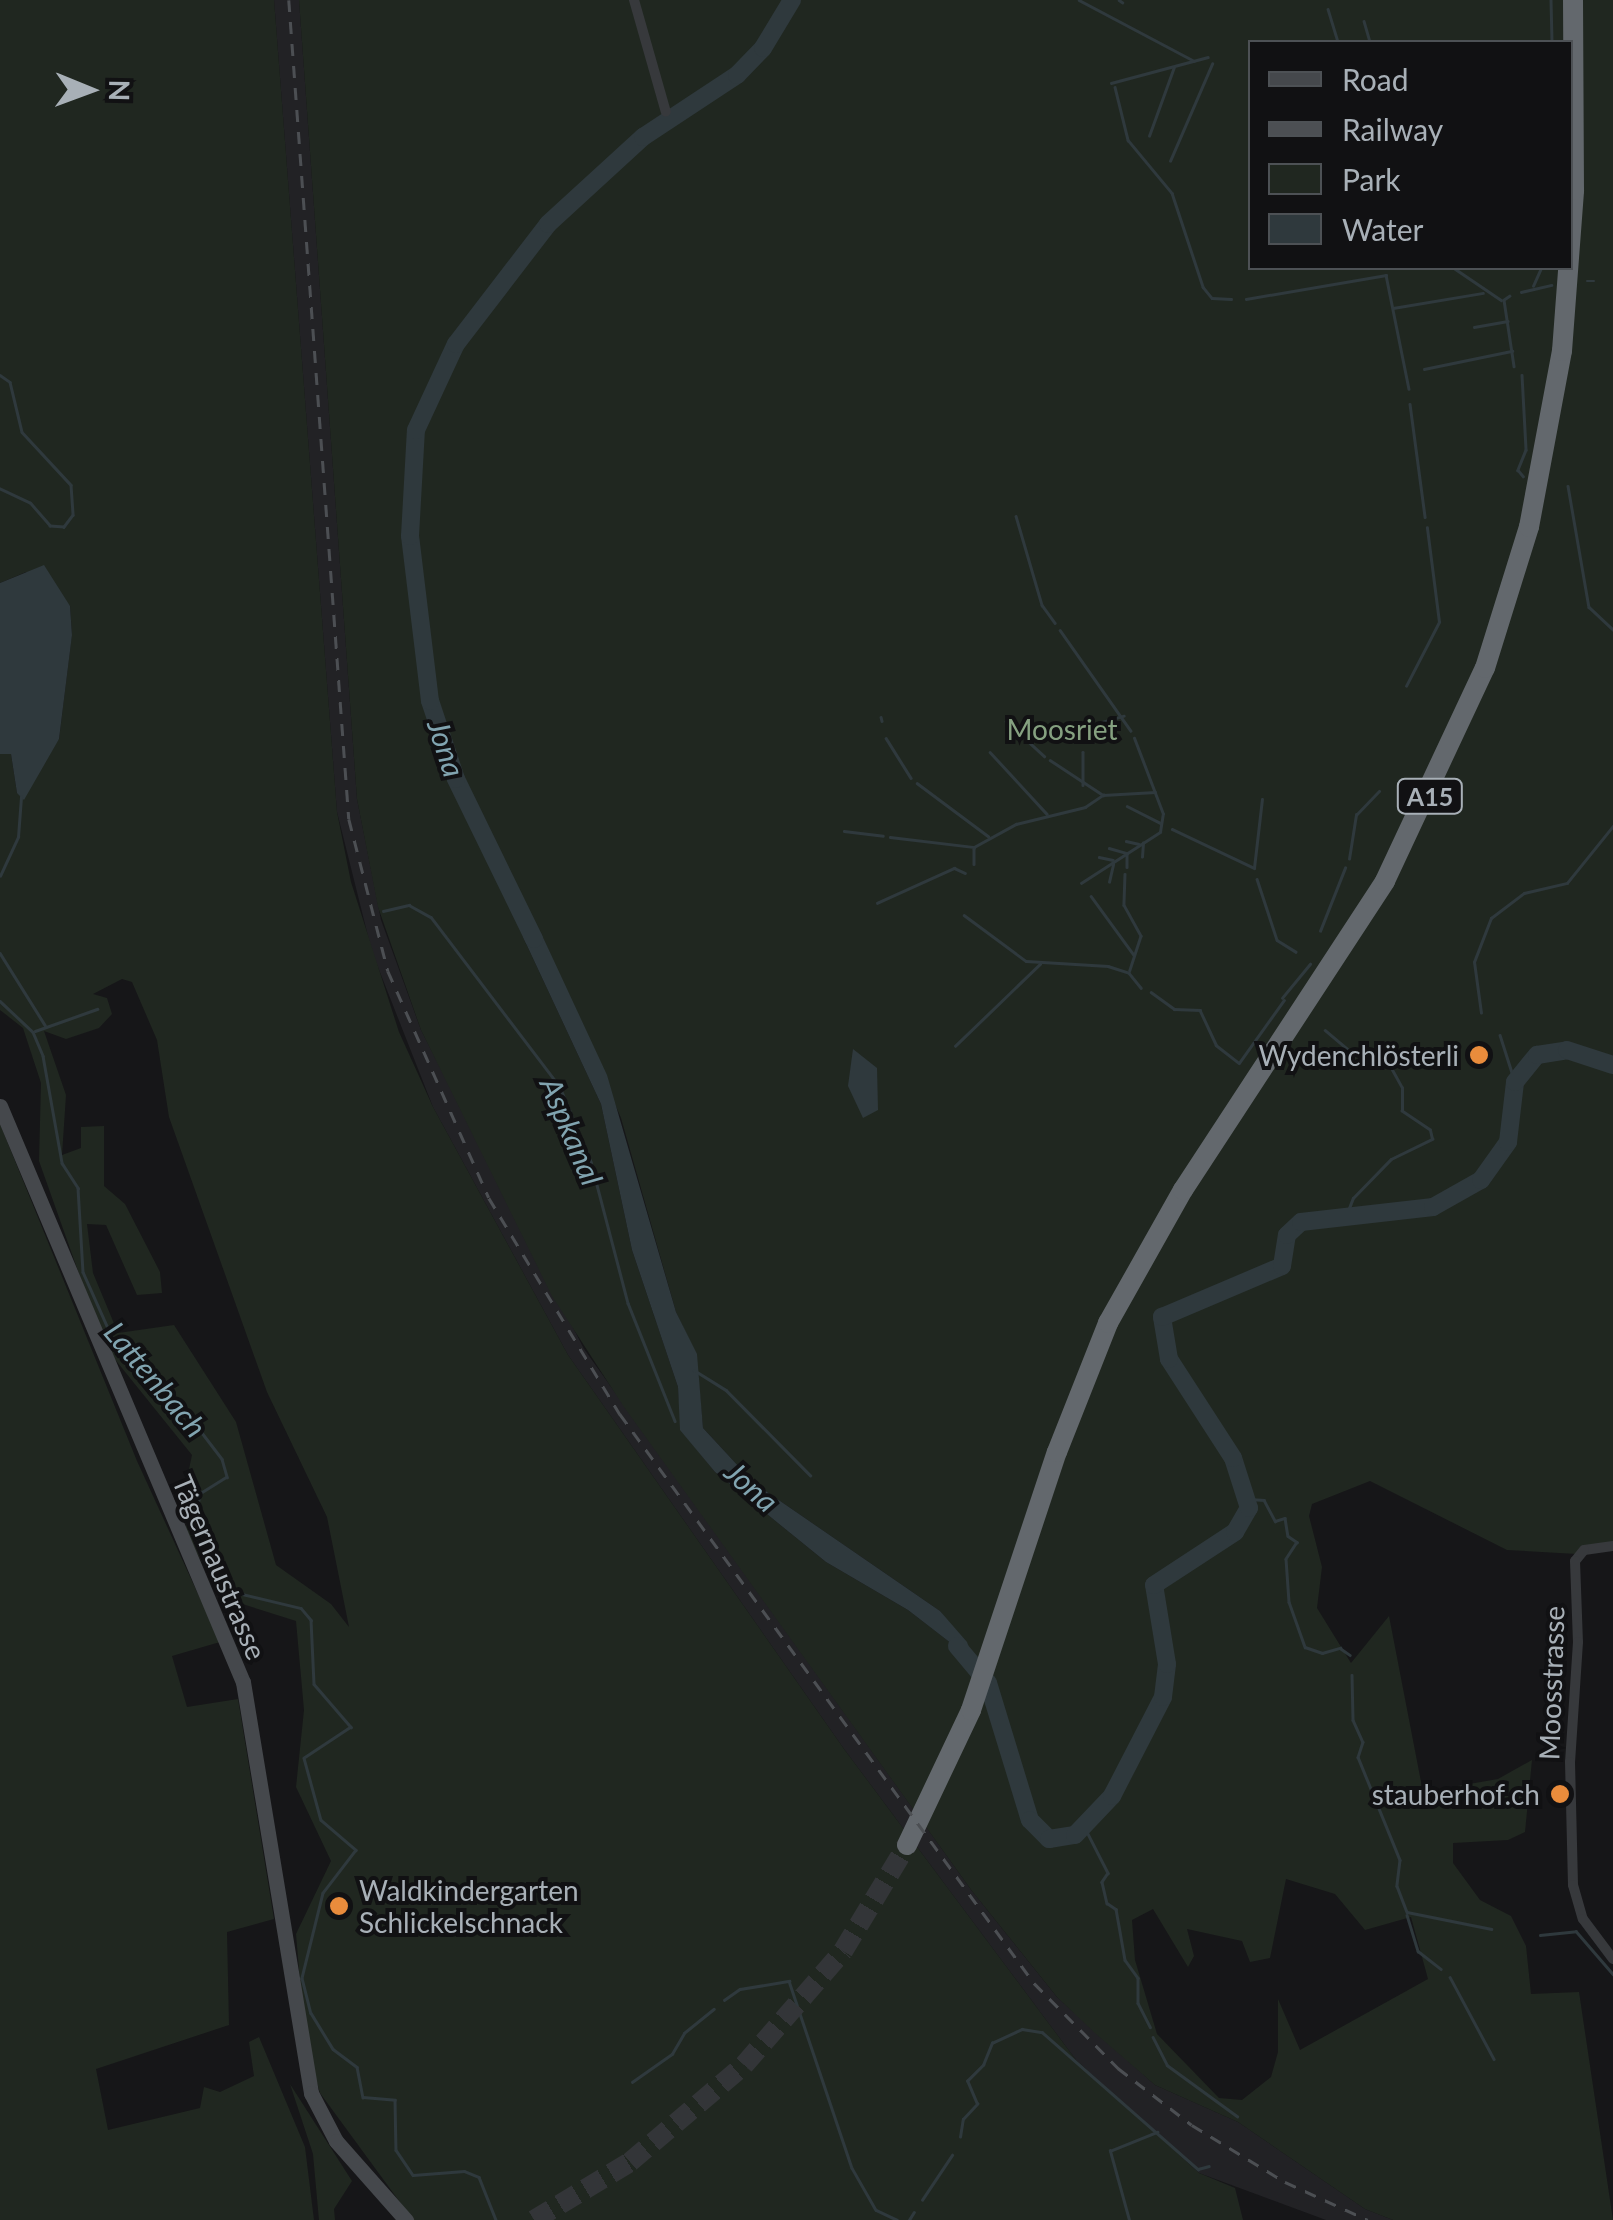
<!DOCTYPE html>
<html>
<head>
<meta charset="utf-8">
<style>
  body { margin:0 }
  #map { position:relative; width:1613px; height:2220px; overflow:hidden; background:#161618; font-family:Lato,sans-serif }
  div>[style] { position:absolute }
  [style*='--x'] { left:calc(var(--x)*1px); top:calc(var(--y)*1px); width:calc(var(--w)*1px); rotate:calc(var(--a)*1deg) }
  .built>* { inset:0; background:#222225 }
  .green>* { inset:0; background:#202720 }
  .water>* { inset:0; background:#2f393d }
  .stream>* { height:2.5px; margin:-1.25px; padding:0 1.25px; transform-origin:1.25px; border-radius:1.25px; background:#2f393d }
  .river>* { height:18px; margin:-9px; padding:0 9px; transform-origin:9px; border-radius:9px; background:#2f393d }
  .highway-tunnel>* { height:20px; margin-top:-10px; transform-origin:0; background:repeating-linear-gradient(90deg,#333538 0 20px,transparent 0 30px) }
  .street>* { height:10px; margin:-5px; padding:0 5px; transform-origin:5px; border-radius:5px; background:#37393c }
  .secondary>* { height:15px; margin:-7.5px; padding:0 7.5px; transform-origin:7.5px; border-radius:7.5px; background:#45484c }
  .highway>* { height:20px; margin:-10px; padding:0 10px; transform-origin:10px; border-radius:10px; background:#63686d }
  .rail>* { height:2.5px; margin-top:-1.25px; transform-origin:0; background:repeating-linear-gradient(90deg,#4c4f53 0 12px,transparent 0 22px) }
  .dots>* { width:28px; height:28px; translate:-50% -50%; box-sizing:border-box; border:5px solid #111113; border-radius:50% }
  span { translate:-50% -50%; white-space:nowrap; text-align:center; line-height:1.15; -webkit-text-stroke:8px #111113; paint-order:stroke }
  .shield-label span { padding:2px 8px; background:#111113; border:2px solid; border-radius:8px; -webkit-text-stroke-width:0 }
  .shield-label { font-size:25px; color:#a8b0b7; font-weight:700 }
  .park-label { font-size:28px; color:#85a180 }
  .poi-label { font-size:28px; color:#a8b0b7 }
  .right { translate:-100% -50%; text-align:right }
  .left { translate:0 -50%; text-align:left }
  .street-label { font-size:28px; color:#a8b0b7 }
  .water-label { font-size:30px; color:#81a4b0; font-style:italic }
  .legend { position:absolute; left:1248px; top:40px; width:325px; height:230px; box-sizing:border-box; background:#111113; border:2px solid #4d5155; margin:0; padding:12px 18px; list-style:none; font-size:30px; color:#a8b0b7 }
  .legend li { display:flex; align-items:center; gap:20px; height:50px }
  .legend b { width:50px; border:2px solid #4d5155 }
  .north { position:absolute; left:40px; top:40px; width:100px; height:100px; -webkit-text-stroke:8px #111113; paint-order:stroke; rotate:91deg; font-size:28px; font-weight:700; line-height:40px; text-align:center; color:#a8b0b7 }
  .north::after { content:''; display:block; margin:auto; width:35px; height:45px; background:#a8b0b7; clip-path:polygon(50% 0,100% 100%,50% 72%,0 100%) }
</style>
</head>
<body>
<div id="map">
  <div class="built">
    <div style="clip-path:polygon(274px 0,299px 0,357px 799px,381px 920px,421px 1030px,584px 1349px,972px 1891px,1057px 1997px,1155px 2085px,1238px 2122px,1365px 2209px,1393px 2220px,1326px 2220px,1199px 2173px,1076px 2060px,844px 1749px,568px 1355px,433px 1107px,372px 952px,337px 812px)"></div>
  </div>
  <div class="green">
    <div style="clip-path:polygon(evenodd,0 0,274px 0,337px 812px,351px 882px,399px 1032px,433px 1107px,568px 1355px,844px 1749px,1076px 2060px,1199px 2173px,1235px 2188px,1243px 2220px,413px 2220px,320px 2093px,305px 2041px,296px 1934px,331px 1861px,296px 1787px,304px 1710px,296px 1621px,220px 1597px,185px 1530px,193px 1504px,186px 1483px,192px 1455px,105px 1347px,39px 1161px,41px 1083px,23px 1028px,0 1010px,0 754px,11px 754px,17px 793px,59px 739px,72px 634px,70px 606px,26px 572px,0 583px,0 0,122px 979px,132px 982px,157px 1040px,169px 1117px,267px 1392px,327px 1517px,349px 1627px,331px 1604px,276px 1565px,236px 1422px,174px 1325px,118px 1333px,93px 1273px,87px 1224px,106px 1225px,137px 1295px,162px 1293px,160px 1272px,125px 1204px,104px 1186px,104px 1126px,81px 1127px,81px 1148px,62px 1155px,66px 1095px,44px 1031px,66px 1039px,99px 1028px,112px 1014px,107px 998px,93px 994px,122px 979px)"></div>
    <div style="clip-path:polygon(evenodd,299px 0,1613px 0,1613px 1546px,1577px 1554px,1507px 1550px,1370px 1481px,1312px 1504px,1309px 1516px,1322px 1567px,1317px 1608px,1351px 1663px,1389px 1616px,1423px 1792px,1498px 1779px,1532px 1760px,1525px 1832px,1508px 1840px,1453px 1843px,1453px 1863px,1480px 1900px,1511px 1916px,1526px 1946px,1531px 1994px,1579px 1992px,1613px 2220px,1393px 2220px,1365px 2209px,1238px 2122px,1155px 2085px,1096px 2034px,1057px 1997px,972px 1891px,624px 1407px,552px 1296px,421px 1030px,378px 907px,357px 799px,299px 0,1250px 42px,1570px 42px,1570px 268px,1250px 268px,1250px 42px,299px 0,541px 933px,621px 1118px,676px 1312px,696px 1354px,703px 1428px,754px 1483px,940px 1611px,973px 1660px,908px 1610px,826px 1562px,715px 1472px,681px 1430px,678px 1387px,632px 1250px,601px 1104px,523px 937px,541px 933px,299px 0,1286px 1879px,1335px 1894px,1365px 1930px,1411px 1917px,1428px 1979px,1300px 2050px,1278px 1999px,1278px 2052px,1271px 2077px,1242px 2100px,1219px 2098px,1157px 2034px,1135px 1960px,1132px 1920px,1153px 1909px,1188px 1967px,1194px 1956px,1187px 1929px,1242px 1941px,1250px 1962px,1270px 1958px,1286px 1879px)"></div>
    <div style="clip-path:polygon(0 1124px,137px 1461px,220px 1642px,172px 1656px,187px 1707px,238px 1699px,274px 1919px,227px 1932px,229px 2025px,96px 2069px,108px 2130px,200px 2108px,204px 2087px,220px 2092px,254px 2076px,249px 2042px,259px 2037px,305px 2147px,314px 2220px,0 2220px)"></div>
    <div style="clip-path:polygon(290px 2084px,352px 2181px,334px 2209px,335px 2220px,319px 2220px,313px 2154px)"></div>
  </div>
  <div class="water">
    <div style="clip-path:polygon(44px 565px,70px 606px,72px 635px,59px 739px,24px 800px,17px 793px,11px 754px,0 754px,0 583px)"></div>
    <div style="clip-path:polygon(525px 919px,541px 933px,607px 1075px,676px 1312px,697px 1354px,703px 1428px,754px 1483px,940px 1611px,967px 1642px,974px 1661px,908px 1610px,826px 1562px,715px 1472px,680px 1430px,678px 1387px,632px 1250px,601px 1104px,523px 937px)"></div>
    <div style="clip-path:polygon(853px 1049px,877px 1068px,878px 1110px,863px 1118px,848px 1086px)"></div>
  </div>
  <div class="stream">
    <div style="--x:1079;--y:0;--w:130;--a:27.9"></div>
    <div style="--x:1119;--y:0;--w:4;--a:34"></div>
    <div style="--x:1551;--y:0;--w:42;--a:88.6"></div>
    <div style="--x:1328;--y:9;--w:34;--a:73"></div>
    <div style="--x:1364;--y:21;--w:22;--a:74"></div>
    <div style="--x:1111;--y:83;--w:100;--a:-15"></div>
    <div style="--x:1115;--y:87;--w:55;--a:76.2"></div>
    <div style="--x:1128;--y:140;--w:69;--a:50.3"></div>
    <div style="--x:1172;--y:193;--w:99;--a:71.7"></div>
    <div style="--x:1203;--y:287;--w:14;--a:51"></div>
    <div style="--x:1212;--y:298;--w:19;--a:3"></div>
    <div style="--x:1149;--y:136;--w:73;--a:-70.1"></div>
    <div style="--x:1170;--y:161;--w:106;--a:-66.6"></div>
    <div style="--x:1454;--y:268;--w:57;--a:34.2"></div>
    <div style="--x:1587;--y:281;--w:7;--a:0"></div>
    <div style="--x:1533;--y:286;--w:20;--a:-66"></div>
    <div style="--x:1521;--y:292;--w:31;--a:-13"></div>
    <div style="--x:1510;--y:296;--w:7;--a:146"></div>
    <div style="--x:1504;--y:300;--w:67;--a:81.4"></div>
    <div style="--x:1246;--y:299;--w:142;--a:-9.7"></div>
    <div style="--x:1386;--y:275;--w:116;--a:78.6"></div>
    <div style="--x:1393;--y:308;--w:91;--a:-9.5"></div>
    <div style="--x:1474;--y:327;--w:34;--a:-10"></div>
    <div style="--x:1424;--y:369;--w:90;--a:-11.6"></div>
    <div style="--x:0;--y:375;--w:12;--a:35"></div>
    <div style="--x:10;--y:382;--w:51;--a:76.5"></div>
    <div style="--x:22;--y:432;--w:72;--a:47.2"></div>
    <div style="--x:71;--y:485;--w:30;--a:86"></div>
    <div style="--x:73;--y:515;--w:15;--a:127"></div>
    <div style="--x:64;--y:527;--w:14;--a:-176"></div>
    <div style="--x:50;--y:526;--w:30;--a:-131"></div>
    <div style="--x:30;--y:503;--w:33;--a:-155"></div>
    <div style="--x:1522;--y:375;--w:75;--a:86.9"></div>
    <div style="--x:1526;--y:450;--w:22;--a:112"></div>
    <div style="--x:1518;--y:470;--w:8;--a:50"></div>
    <div style="--x:1410;--y:404;--w:114;--a:82.4"></div>
    <div style="--x:1568;--y:486;--w:123;--a:80.2"></div>
    <div style="--x:1589;--y:607;--w:33;--a:43"></div>
    <div style="--x:1016;--y:516;--w:93;--a:73.7"></div>
    <div style="--x:1042;--y:605;--w:22;--a:54"></div>
    <div style="--x:1060;--y:630;--w:123;--a:54.9"></div>
    <div style="--x:1406;--y:686;--w:72;--a:-62.7"></div>
    <div style="--x:1439;--y:622;--w:95;--a:-97.3"></div>
    <div style="--x:881;--y:717;--w:4;--a:76"></div>
    <div style="--x:1006;--y:721;--w:52;--a:42.6"></div>
    <div style="--x:1088;--y:726;--w:37;--a:-16"></div>
    <div style="--x:886;--y:738;--w:47;--a:58"></div>
    <div style="--x:990;--y:752;--w:84;--a:47.4"></div>
    <div style="--x:1083;--y:752;--w:33;--a:90"></div>
    <div style="--x:1050;--y:760;--w:64;--a:33.4"></div>
    <div style="--x:917;--y:783;--w:89;--a:36.7"></div>
    <div style="--x:1127;--y:806;--w:38;--a:27"></div>
    <div style="--x:1172;--y:829;--w:91;--a:25.4"></div>
    <div style="--x:1254;--y:868;--w:69;--a:-83.4"></div>
    <div style="--x:844;--y:831;--w:39;--a:7"></div>
    <div style="--x:890;--y:837;--w:85;--a:6.8"></div>
    <div style="--x:974;--y:847;--w:48;--a:-28.7"></div>
    <div style="--x:1016;--y:824;--w:71;--a:-13.8"></div>
    <div style="--x:1085;--y:807;--w:22;--a:-34"></div>
    <div style="--x:1103;--y:795;--w:52;--a:-3.3"></div>
    <div style="--x:1126;--y:841;--w:13;--a:13"></div>
    <div style="--x:1109;--y:848;--w:19;--a:16"></div>
    <div style="--x:1127;--y:853;--w:14;--a:90"></div>
    <div style="--x:974;--y:849;--w:15;--a:90"></div>
    <div style="--x:1099;--y:857;--w:14;--a:12"></div>
    <div style="--x:1142;--y:857;--w:14;--a:-86"></div>
    <div style="--x:1349;--y:859;--w:45;--a:-81"></div>
    <div style="--x:1356;--y:815;--w:33;--a:-46"></div>
    <div style="--x:1125;--y:874;--w:31;--a:92"></div>
    <div style="--x:1124;--y:905;--w:35;--a:61"></div>
    <div style="--x:1141;--y:936;--w:36;--a:108"></div>
    <div style="--x:0;--y:876;--w:43;--a:-65.2"></div>
    <div style="--x:18;--y:837;--w:40;--a:-85.7"></div>
    <div style="--x:1257;--y:879;--w:64;--a:71.8"></div>
    <div style="--x:1277;--y:940;--w:22;--a:32"></div>
    <div style="--x:1109;--y:882;--w:18;--a:-77"></div>
    <div style="--x:1081;--y:883;--w:94;--a:-32.8"></div>
    <div style="--x:1160;--y:832;--w:18;--a:-81"></div>
    <div style="--x:1163;--y:814;--w:81;--a:-110.9"></div>
    <div style="--x:1091;--y:896;--w:73;--a:53.9"></div>
    <div style="--x:877;--y:903;--w:85;--a:-24.4"></div>
    <div style="--x:954;--y:868;--w:12;--a:24"></div>
    <div style="--x:383;--y:911;--w:27;--a:-13"></div>
    <div style="--x:409;--y:905;--w:25;--a:29"></div>
    <div style="--x:431;--y:917;--w:213;--a:52.8"></div>
    <div style="--x:560;--y:1087;--w:81;--a:67.5"></div>
    <div style="--x:591;--y:1162;--w:146;--a:75.3"></div>
    <div style="--x:628;--y:1303;--w:127;--a:68.3"></div>
    <div style="--x:964;--y:915;--w:77;--a:36.6"></div>
    <div style="--x:1026;--y:961;--w:82;--a:3.5"></div>
    <div style="--x:1108;--y:966;--w:22;--a:18"></div>
    <div style="--x:1129;--y:973;--w:19;--a:51"></div>
    <div style="--x:1320;--y:931;--w:68;--a:-68.4"></div>
    <div style="--x:0;--y:953;--w:85;--a:58"></div>
    <div style="--x:1151;--y:992;--w:29;--a:36"></div>
    <div style="--x:1174;--y:1009;--w:26;--a:2"></div>
    <div style="--x:1200;--y:1010;--w:38;--a:65"></div>
    <div style="--x:1216;--y:1045;--w:29;--a:38"></div>
    <div style="--x:1239;--y:1063;--w:77;--a:-54.5"></div>
    <div style="--x:1282;--y:998;--w:44;--a:-50.5"></div>
    <div style="--x:0;--y:1001;--w:45;--a:43.2"></div>
    <div style="--x:33;--y:1032;--w:26;--a:67"></div>
    <div style="--x:43;--y:1056;--w:109;--a:79.9"></div>
    <div style="--x:62;--y:1163;--w:30;--a:57"></div>
    <div style="--x:78;--y:1188;--w:84;--a:86.6"></div>
    <div style="--x:83;--y:1272;--w:71;--a:66"></div>
    <div style="--x:112;--y:1337;--w:53;--a:38.2"></div>
    <div style="--x:154;--y:1370;--w:112;--a:52.6"></div>
    <div style="--x:222;--y:1459;--w:19;--a:74"></div>
    <div style="--x:227;--y:1477;--w:32;--a:148"></div>
    <div style="--x:200;--y:1494;--w:27;--a:100"></div>
    <div style="--x:195;--y:1521;--w:40;--a:78"></div>
    <div style="--x:203;--y:1560;--w:34;--a:58"></div>
    <div style="--x:221;--y:1589;--w:82;--a:13.4"></div>
    <div style="--x:301;--y:1608;--w:16;--a:50"></div>
    <div style="--x:311;--y:1620;--w:64;--a:87.3"></div>
    <div style="--x:314;--y:1684;--w:57;--a:49.3"></div>
    <div style="--x:351;--y:1727;--w:56;--a:146.6"></div>
    <div style="--x:304;--y:1758;--w:64;--a:74.7"></div>
    <div style="--x:321;--y:1820;--w:46;--a:40.6"></div>
    <div style="--x:356;--y:1850;--w:54;--a:127.5"></div>
    <div style="--x:323;--y:1893;--w:88;--a:103.9"></div>
    <div style="--x:302;--y:1978;--w:36;--a:76"></div>
    <div style="--x:311;--y:2013;--w:42;--a:58.6"></div>
    <div style="--x:333;--y:2049;--w:30;--a:37"></div>
    <div style="--x:357;--y:2067;--w:31;--a:79"></div>
    <div style="--x:363;--y:2097;--w:32;--a:5"></div>
    <div style="--x:395;--y:2100;--w:50;--a:88.9"></div>
    <div style="--x:396;--y:2150;--w:30;--a:56"></div>
    <div style="--x:413;--y:2175;--w:51;--a:-4.5"></div>
    <div style="--x:464;--y:2171;--w:16;--a:22"></div>
    <div style="--x:479;--y:2177;--w:46;--a:68.4"></div>
    <div style="--x:1481;--y:1013;--w:51;--a:-97.8"></div>
    <div style="--x:1474;--y:962;--w:47;--a:-68.9"></div>
    <div style="--x:1491;--y:918;--w:41;--a:-37.1"></div>
    <div style="--x:1524;--y:893;--w:44;--a:-13.1"></div>
    <div style="--x:1567;--y:883;--w:73;--a:-51.1"></div>
    <div style="--x:1325;--y:1030;--w:39;--a:40"></div>
    <div style="--x:35;--y:1031;--w:66;--a:-19.5"></div>
    <div style="--x:1500;--y:1035;--w:49;--a:72.3"></div>
    <div style="--x:955;--y:1046;--w:118;--a:-44"></div>
    <div style="--x:1346;--y:1216;--w:19;--a:-69"></div>
    <div style="--x:1353;--y:1198;--w:54;--a:-45.7"></div>
    <div style="--x:1391;--y:1159;--w:46;--a:-26"></div>
    <div style="--x:1432;--y:1139;--w:9;--a:-103"></div>
    <div style="--x:1430;--y:1130;--w:34;--a:-146"></div>
    <div style="--x:1402;--y:1111;--w:23;--a:-90"></div>
    <div style="--x:1402;--y:1088;--w:23;--a:-119"></div>
    <div style="--x:1391;--y:1068;--w:26;--a:-167"></div>
    <div style="--x:694;--y:1370;--w:38;--a:32"></div>
    <div style="--x:726;--y:1390;--w:120;--a:45.3"></div>
    <div style="--x:1249;--y:1499;--w:15;--a:4"></div>
    <div style="--x:1264;--y:1500;--w:24;--a:62"></div>
    <div style="--x:1275;--y:1521;--w:10;--a:-17"></div>
    <div style="--x:1285;--y:1518;--w:18;--a:81"></div>
    <div style="--x:1288;--y:1536;--w:11;--a:34"></div>
    <div style="--x:1297;--y:1542;--w:20;--a:123"></div>
    <div style="--x:1286;--y:1559;--w:43;--a:86"></div>
    <div style="--x:1289;--y:1602;--w:48;--a:70.4"></div>
    <div style="--x:1305;--y:1647;--w:18;--a:19"></div>
    <div style="--x:1322;--y:1653;--w:19;--a:-16"></div>
    <div style="--x:1340;--y:1648;--w:12;--a:35"></div>
    <div style="--x:1352;--y:1675;--w:45;--a:88.7"></div>
    <div style="--x:1353;--y:1720;--w:24;--a:66"></div>
    <div style="--x:1363;--y:1742;--w:16;--a:108"></div>
    <div style="--x:1358;--y:1757;--w:111;--a:67.8"></div>
    <div style="--x:1400;--y:1860;--w:26;--a:97"></div>
    <div style="--x:1397;--y:1886;--w:28;--a:69"></div>
    <div style="--x:1407;--y:1912;--w:86;--a:11.4"></div>
    <div style="--x:1084;--y:1826;--w:53;--a:62.9"></div>
    <div style="--x:1108;--y:1873;--w:11;--a:124"></div>
    <div style="--x:1102;--y:1882;--w:22;--a:77"></div>
    <div style="--x:1107;--y:1903;--w:11;--a:34"></div>
    <div style="--x:1116;--y:1909;--w:52;--a:80"></div>
    <div style="--x:1125;--y:1960;--w:22;--a:54"></div>
    <div style="--x:1138;--y:1978;--w:25;--a:90"></div>
    <div style="--x:1138;--y:2003;--w:27;--a:63"></div>
    <div style="--x:1407;--y:1915;--w:38;--a:73"></div>
    <div style="--x:1418;--y:1951;--w:29;--a:38"></div>
    <div style="--x:1540;--y:1935;--w:36;--a:-6"></div>
    <div style="--x:1576;--y:1931;--w:57;--a:49.3"></div>
    <div style="--x:1450;--y:1977;--w:93;--a:61.8"></div>
    <div style="--x:724;--y:2000;--w:19;--a:-35"></div>
    <div style="--x:740;--y:1989;--w:50;--a:-9.3"></div>
    <div style="--x:789;--y:1981;--w:197;--a:71.4"></div>
    <div style="--x:852;--y:2168;--w:48;--a:60.3"></div>
    <div style="--x:876;--y:2210;--w:23;--a:25"></div>
    <div style="--x:1153;--y:2037;--w:31;--a:63"></div>
    <div style="--x:1167;--y:2065;--w:87;--a:36.1"></div>
    <div style="--x:632;--y:2082;--w:49;--a:-35"></div>
    <div style="--x:672;--y:2054;--w:24;--a:-60"></div>
    <div style="--x:684;--y:2033;--w:38;--a:-39"></div>
    <div style="--x:960;--y:2137;--w:18;--a:-81"></div>
    <div style="--x:963;--y:2119;--w:21;--a:-47"></div>
    <div style="--x:977;--y:2104;--w:25;--a:-113"></div>
    <div style="--x:967;--y:2081;--w:23;--a:-45"></div>
    <div style="--x:983;--y:2065;--w:24;--a:-68"></div>
    <div style="--x:992;--y:2043;--w:33;--a:-25"></div>
    <div style="--x:1022;--y:2029;--w:20;--a:9"></div>
    <div style="--x:1042;--y:2032;--w:208;--a:41.3"></div>
    <div style="--x:1198;--y:2169;--w:11;--a:-15"></div>
    <div style="--x:922;--y:2200;--w:54;--a:-56.3"></div>
    <div style="--x:909;--y:2220;--w:9;--a:-58"></div>
    <div style="--x:1129;--y:2220;--w:72;--a:-105.4"></div>
    <div style="--x:1110;--y:2151;--w:51;--a:-22"></div>
  </div>
  <div class="river">
    <div style="--x:534;--y:939;--w:178;--a:-116"></div>
    <div style="--x:456;--y:779;--w:82;--a:-108.4"></div>
    <div style="--x:430;--y:701;--w:166;--a:-96.9"></div>
    <div style="--x:410;--y:536;--w:106;--a:-86.8"></div>
    <div style="--x:416;--y:430;--w:95;--a:-65.1"></div>
    <div style="--x:456;--y:344;--w:151;--a:-52.5"></div>
    <div style="--x:548;--y:224;--w:129;--a:-42.5"></div>
    <div style="--x:643;--y:137;--w:113;--a:-33.4"></div>
    <div style="--x:737;--y:75;--w:37;--a:-46"></div>
    <div style="--x:763;--y:48;--w:56;--a:-58.9"></div>
    <div style="--x:957;--y:1646;--w:48;--a:50"></div>
    <div style="--x:988;--y:1683;--w:143;--a:73"></div>
    <div style="--x:1030;--y:1820;--w:27;--a:45"></div>
    <div style="--x:1049;--y:1839;--w:26;--a:-9"></div>
    <div style="--x:1075;--y:1835;--w:54;--a:-46.5"></div>
    <div style="--x:1112;--y:1796;--w:111;--a:-62.7"></div>
    <div style="--x:1163;--y:1697;--w:33;--a:-83"></div>
    <div style="--x:1167;--y:1664;--w:80;--a:-99.3"></div>
    <div style="--x:1154;--y:1585;--w:97;--a:-33.2"></div>
    <div style="--x:1235;--y:1532;--w:28;--a:-60"></div>
    <div style="--x:1249;--y:1508;--w:52;--a:-107.7"></div>
    <div style="--x:1233;--y:1458;--w:118;--a:-122.9"></div>
    <div style="--x:1169;--y:1359;--w:43;--a:-99.5"></div>
    <div style="--x:1162;--y:1317;--w:130;--a:-23"></div>
    <div style="--x:1282;--y:1266;--w:31;--a:-81"></div>
    <div style="--x:1287;--y:1235;--w:19;--a:-43"></div>
    <div style="--x:1301;--y:1222;--w:133;--a:-6.5"></div>
    <div style="--x:1433;--y:1207;--w:55;--a:-29.4"></div>
    <div style="--x:1481;--y:1180;--w:47;--a:-54.6"></div>
    <div style="--x:1508;--y:1142;--w:60;--a:-83.3"></div>
    <div style="--x:1515;--y:1082;--w:35;--a:-51"></div>
    <div style="--x:1537;--y:1055;--w:30;--a:-9"></div>
    <div style="--x:1567;--y:1050;--w:48;--a:18.1"></div>
  </div>
  <div class="highway-tunnel">
    <div style="--x:534;--y:2220;--w:112;--a:-31.1"></div>
    <div style="--x:630;--y:2162;--w:150;--a:-40.4"></div>
    <div style="--x:744;--y:2065;--w:151;--a:-49"></div>
    <div style="--x:843;--y:1951;--w:124;--a:-58.9"></div>
  </div>
  <div class="street">
    <div style="--x:634;--y:0;--w:116;--a:74.1"></div>
    <div style="--x:1613;--y:1546;--w:29;--a:172"></div>
    <div style="--x:1584;--y:1550;--w:14;--a:129"></div>
    <div style="--x:1575;--y:1561;--w:81;--a:87.9"></div>
    <div style="--x:1578;--y:1642;--w:120;--a:93.8"></div>
    <div style="--x:1570;--y:1762;--w:123;--a:88.6"></div>
    <div style="--x:1573;--y:1885;--w:35;--a:74"></div>
    <div style="--x:1583;--y:1919;--w:50;--a:53.1"></div>
  </div>
  <div class="secondary">
    <div style="--x:0;--y:1106;--w:625;--a:67.13"></div>
    <div style="--x:243;--y:1682;--w:417;--a:80.6"></div>
    <div style="--x:311;--y:2093;--w:54;--a:62.5"></div>
    <div style="--x:336;--y:2141;--w:106;--a:48.5"></div>
  </div>
  <div class="highway">
    <div style="--x:907;--y:1845;--w:149;--a:-64.6"></div>
    <div style="--x:971;--y:1710;--w:272;--a:-71.6"></div>
    <div style="--x:1057;--y:1452;--w:139;--a:-68.4"></div>
    <div style="--x:1108;--y:1323;--w:153;--a:-60.6"></div>
    <div style="--x:1183;--y:1190;--w:369;--a:-56.8"></div>
    <div style="--x:1385;--y:881;--w:235;--a:-64.9"></div>
    <div style="--x:1485;--y:668;--w:148;--a:-72.7"></div>
    <div style="--x:1529;--y:527;--w:179;--a:-79.4"></div>
    <div style="--x:1562;--y:351;--w:161;--a:-85.7"></div>
    <div style="--x:1574;--y:190;--w:190;--a:-90.3"></div>
  </div>
  <div class="rail">
    <div style="--x:289;--y:0;--w:821;--a:85.81"></div>
    <div style="--x:349;--y:819;--w:157;--a:75.6"></div>
    <div style="--x:388;--y:971;--w:248;--a:66"></div>
    <div style="--x:489;--y:1198;--w:253;--a:58.8"></div>
    <div style="--x:620;--y:1414;--w:704;--a:53.96"></div>
    <div style="--x:1034;--y:1983;--w:120;--a:45.3"></div>
    <div style="--x:1118;--y:2068;--w:93;--a:37.6"></div>
    <div style="--x:1192;--y:2125;--w:109;--a:31.5"></div>
    <div style="--x:1285;--y:2182;--w:91;--a:24.6"></div>
  </div>
  <div class="dots">
    <div style="left:1479px;top:1055px;background:#e98c3c"></div>
    <div style="left:1560px;top:1794px;background:#e98c3c"></div>
    <div style="left:339px;top:1906px;background:#e98c3c"></div>
  </div>
  <div class="shield-label">
    <span style="left:1430px;top:796px">A15</span>
  </div>
  <div class="park-label">
    <span style="left:1062px;top:729px">Moosriet</span>
  </div>
  <div class="poi-label">
    <span class="right" style="left:1459px;top:1055px">Wydenchlösterli</span>
    <span class="right" style="left:1540px;top:1794px">stauberhof.ch</span>
    <span class="left" style="left:359px;top:1906px">Waldkindergarten<br>Schlickelschnack</span>
  </div>
  <div class="street-label">
    <span style="left:220px;top:1567px;rotate:67deg">Tägernaustrasse</span>
    <span style="left:1551px;top:1683px;rotate:-88deg">Moosstrasse</span>
  </div>
  <div class="water-label">
    <span style="left:447px;top:748px;rotate:72deg">Jona</span>
    <span style="left:572px;top:1131px;rotate:67deg">Aspkanal</span>
    <span style="left:156px;top:1379px;rotate:50deg">Lattenbach</span>
    <span style="left:752px;top:1486px;rotate:42deg">Jona</span>
  </div>
  <ul class="legend">
  <li><b style="height:12px;background:#45484c"></b>Road</li>
  <li><b style="height:12px;background:#4c4f53"></b>Railway</li>
  <li><b style="height:28px;background:#202720"></b>Park</li>
  <li><b style="height:28px;background:#2f393d"></b>Water</li>
  </ul>
  <div class="north">N</div>
</div>
</body>
</html>
